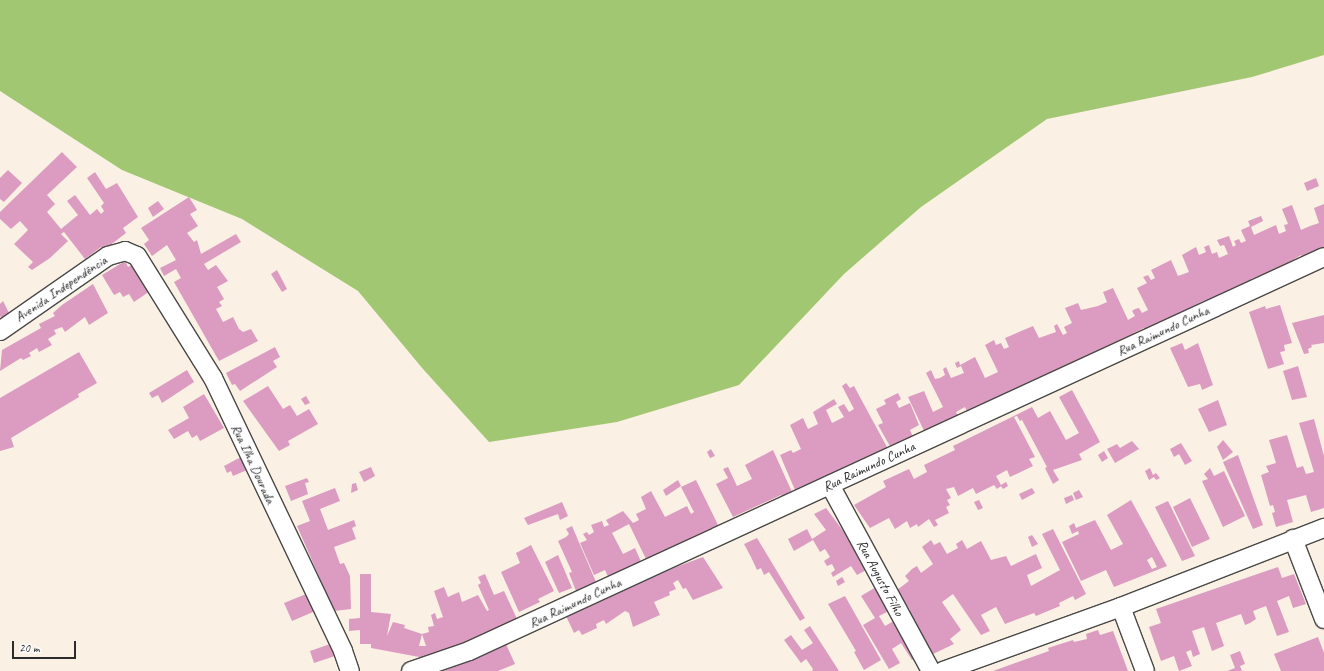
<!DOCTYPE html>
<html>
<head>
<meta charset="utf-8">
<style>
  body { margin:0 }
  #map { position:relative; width:1324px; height:671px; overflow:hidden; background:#faf0e4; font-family:Caveat,sans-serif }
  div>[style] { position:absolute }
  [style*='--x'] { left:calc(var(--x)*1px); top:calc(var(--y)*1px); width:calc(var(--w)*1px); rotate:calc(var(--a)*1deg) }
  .green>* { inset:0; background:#a2c772 }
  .building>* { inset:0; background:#dc9bc0 }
  .roads { filter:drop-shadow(1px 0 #4a4947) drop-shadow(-1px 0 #4a4947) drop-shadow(0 1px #4a4947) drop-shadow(0 -1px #4a4947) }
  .street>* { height:18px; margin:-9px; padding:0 9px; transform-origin:9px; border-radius:9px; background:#fff }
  span { translate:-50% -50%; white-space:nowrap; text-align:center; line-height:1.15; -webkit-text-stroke:3px #fff; paint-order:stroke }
  .street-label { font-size:14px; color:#2b2b2b }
  .scale { position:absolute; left:12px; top:641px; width:64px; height:18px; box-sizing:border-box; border:2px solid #2b2b2b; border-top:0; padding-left:5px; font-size:12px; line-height:14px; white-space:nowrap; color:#2b2b2b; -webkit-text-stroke:3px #fff; paint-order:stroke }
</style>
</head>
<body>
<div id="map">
  <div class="green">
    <div style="clip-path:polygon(0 0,1324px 0,1324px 55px,1252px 77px,1047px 119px,921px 207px,844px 274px,739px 385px,617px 422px,489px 442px,423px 369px,358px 291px,242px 219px,122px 170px,0 91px)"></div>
  </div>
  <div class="building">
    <div style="clip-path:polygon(62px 152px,77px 167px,47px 195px,55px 204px,47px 212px,61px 229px,78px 215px,67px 201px,75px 195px,90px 215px,97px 209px,101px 214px,104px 211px,101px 206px,104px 203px,87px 178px,95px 172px,106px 189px,117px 183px,138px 217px,123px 228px,126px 233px,104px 250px,101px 247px,85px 259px,64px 232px,61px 234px,68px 241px,50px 258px,32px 270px,28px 267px,33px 262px,14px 244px,28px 230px,20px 221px,11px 229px,0 219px,0 212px)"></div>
    <div style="clip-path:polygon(8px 170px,22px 183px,4px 202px,0 199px,0 178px)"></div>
    <div style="clip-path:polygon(1316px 178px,1319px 186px,1307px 191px,1304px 183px)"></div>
    <div style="clip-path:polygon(189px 197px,197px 210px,190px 214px,198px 226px,187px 233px,194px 242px,197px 240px,201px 254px,236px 234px,241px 242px,204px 264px,208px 270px,216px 265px,228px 281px,217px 287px,224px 299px,219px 302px,222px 306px,216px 309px,223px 322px,233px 317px,239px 329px,243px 332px,251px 329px,258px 341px,219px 361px,174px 282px,181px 278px,176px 269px,164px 276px,160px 268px,176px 260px,167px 245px,152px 256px,144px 244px,149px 240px,141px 228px)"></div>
    <div style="clip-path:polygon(158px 201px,164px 209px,153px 217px,148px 208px)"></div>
    <div style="clip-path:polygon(1324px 204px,1324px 249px,1302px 257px,1301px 255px,1262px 279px,1261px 275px,1251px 279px,1253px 284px,1242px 285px,1201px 302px,1146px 332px,1144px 328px,1134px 333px,1136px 336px,1125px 342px,1124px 338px,1106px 347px,1107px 349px,967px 412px,965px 407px,956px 412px,958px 416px,926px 435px,908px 397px,924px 391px,933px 412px,943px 407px,926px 373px,931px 370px,935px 379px,940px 378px,945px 375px,943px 369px,946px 367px,951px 378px,964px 373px,961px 366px,957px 368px,955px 363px,959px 361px,960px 365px,975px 357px,985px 378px,998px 372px,985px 345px,994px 340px,996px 345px,1001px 343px,1004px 349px,1009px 347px,1005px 338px,1033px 326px,1039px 338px,1056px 332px,1054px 326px,1057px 324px,1063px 335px,1067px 333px,1064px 327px,1072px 323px,1065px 308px,1078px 303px,1081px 310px,1098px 306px,1107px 302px,1103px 292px,1113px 288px,1128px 320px,1135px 316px,1132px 311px,1135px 309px,1139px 308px,1142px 313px,1148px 310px,1137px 288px,1147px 283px,1143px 277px,1148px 275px,1151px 280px,1155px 278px,1151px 270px,1171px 260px,1178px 276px,1189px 272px,1182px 255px,1196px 247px,1199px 255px,1206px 252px,1204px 247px,1209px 245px,1212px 254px,1217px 252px,1219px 258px,1228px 254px,1224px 245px,1220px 246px,1217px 240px,1229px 236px,1233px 247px,1236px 245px,1234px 241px,1239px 239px,1241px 243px,1246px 241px,1241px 230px,1250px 226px,1248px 221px,1261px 216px,1263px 221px,1251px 227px,1254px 235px,1276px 225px,1279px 234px,1286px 231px,1284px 225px,1288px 224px,1282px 209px,1292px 205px,1301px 230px,1310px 226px,1319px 223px,1314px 208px)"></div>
    <div style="clip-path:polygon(125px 261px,128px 267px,137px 262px,153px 289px,134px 302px,129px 294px,123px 297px,120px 292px,114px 295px,102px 275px)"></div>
    <div style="clip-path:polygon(277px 270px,287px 289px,282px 292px,271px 274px)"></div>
    <div style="clip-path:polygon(93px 284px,108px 313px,89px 325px,85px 317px,65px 332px,62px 327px,54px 330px,56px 334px,48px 339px,52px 345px,39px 352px,37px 348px,29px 353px,31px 356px,23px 360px,21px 358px,0 371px,2px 350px,41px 328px,39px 324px,55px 316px,53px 313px,62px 305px)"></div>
    <div style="clip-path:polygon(3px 301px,10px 315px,3px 320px,0 316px,0 304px)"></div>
    <div style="clip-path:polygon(1280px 305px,1292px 343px,1284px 345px,1285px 351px,1280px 352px,1284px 364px,1268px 369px,1249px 312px,1265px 306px,1266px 309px)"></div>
    <div style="clip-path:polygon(1324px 315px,1324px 343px,1311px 345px,1312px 347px,1308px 349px,1309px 353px,1304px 354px,1292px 323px)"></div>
    <div style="clip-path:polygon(1182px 343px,1185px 350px,1198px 343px,1213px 385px,1202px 390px,1200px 384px,1188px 387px,1170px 348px)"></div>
    <div style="clip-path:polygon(275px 347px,280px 357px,273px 361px,277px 367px,240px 391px,235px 384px,232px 385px,226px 373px)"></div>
    <div style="clip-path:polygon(79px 352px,97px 383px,78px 394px,79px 397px,11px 438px,14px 447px,0 451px,0 398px)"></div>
    <div style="clip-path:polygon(1298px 366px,1307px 397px,1292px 400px,1283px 371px)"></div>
    <div style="clip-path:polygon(187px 370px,194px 382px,162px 403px,158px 395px,152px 398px,149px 393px)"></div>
    <div style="clip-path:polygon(846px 383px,850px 388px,854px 386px,888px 449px,818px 484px,817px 480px,795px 490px,780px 455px,791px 450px,793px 453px,801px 449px,790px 425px,803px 418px,808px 429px,818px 424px,813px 412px,834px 399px,837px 404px,826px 410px,832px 423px,844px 417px,838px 407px,844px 404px,849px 412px,854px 409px,842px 386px)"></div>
    <div style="clip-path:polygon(268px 386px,283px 409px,290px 405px,297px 416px,309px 409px,318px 424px,288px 441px,290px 445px,279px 451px,243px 401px)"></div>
    <div style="clip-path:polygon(1072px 390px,1100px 442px,1079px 454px,1082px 460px,1053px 470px,1059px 480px,1053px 484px,1045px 468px,1047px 467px,1022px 420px,1020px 421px,1017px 416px,1014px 417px,1035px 457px,1029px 459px,1033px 466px,1010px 477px,1007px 470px,996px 476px,1001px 485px,1006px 482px,1008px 486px,1003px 489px,1001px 486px,997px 489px,994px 485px,976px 494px,973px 488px,958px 496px,954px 487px,946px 489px,951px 498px,947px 500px,950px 505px,946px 507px,949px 513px,935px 520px,938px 525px,934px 527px,929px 519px,918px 527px,917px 524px,910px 528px,907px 521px,895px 529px,889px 518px,870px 528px,854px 505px,886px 487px,883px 481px,909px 469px,914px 479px,927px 472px,924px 465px,955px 450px,953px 446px,1032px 407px,1038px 418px,1050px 411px,1066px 440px,1079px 433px,1059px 397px)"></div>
    <div style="clip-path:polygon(898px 393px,901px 399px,896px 402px,899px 408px,910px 403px,919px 425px,910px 430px,913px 437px,891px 448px,878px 425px,883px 423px,876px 409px,886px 404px,884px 400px)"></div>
    <div style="clip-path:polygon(204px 394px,224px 428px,200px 441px,197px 435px,192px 438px,188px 431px,174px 439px,168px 430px,189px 418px,183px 407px)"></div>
    <div style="clip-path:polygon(306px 396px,310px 403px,305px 405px,301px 399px)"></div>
    <div style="clip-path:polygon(1218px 400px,1227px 425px,1209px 432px,1198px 409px)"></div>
    <div style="clip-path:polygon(1314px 419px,1324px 456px,1324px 508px,1311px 512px,1306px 495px,1287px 500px,1293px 522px,1276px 527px,1272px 513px,1275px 512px,1273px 505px,1270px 506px,1261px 475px,1269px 472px,1266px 466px,1276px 463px,1269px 440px,1287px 435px,1297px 468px,1303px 466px,1306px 474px,1314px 472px,1299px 423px)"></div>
    <div style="clip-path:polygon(1223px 440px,1233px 452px,1223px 460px,1217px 447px)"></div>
    <div style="clip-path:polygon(1132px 441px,1139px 449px,1115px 463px,1107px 449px,1117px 444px,1120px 448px)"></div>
    <div style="clip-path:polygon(1181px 443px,1192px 461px,1185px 465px,1179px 454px,1174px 457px,1170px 449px)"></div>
    <div style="clip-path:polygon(711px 449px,715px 456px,710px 458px,707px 452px)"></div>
    <div style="clip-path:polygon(773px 450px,792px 492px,782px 497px,781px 495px,733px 517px,716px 484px,728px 478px,723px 469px,728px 467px,737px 486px,752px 479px,745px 465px)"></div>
    <div style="clip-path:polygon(1104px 451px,1108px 458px,1102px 462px,1098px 455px)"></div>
    <div style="clip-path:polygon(1238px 455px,1263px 525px,1253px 529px,1223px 462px)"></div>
    <div style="clip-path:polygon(241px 457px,247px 470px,233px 476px,231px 471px,227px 473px,224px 466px)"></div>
    <div style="clip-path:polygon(371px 467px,375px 476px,364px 482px,359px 472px)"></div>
    <div style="clip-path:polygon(1150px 468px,1153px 475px,1156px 473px,1160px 478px,1156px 480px,1154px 477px,1149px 480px,1145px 471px)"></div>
    <div style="clip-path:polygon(1210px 468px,1214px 476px,1224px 471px,1245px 516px,1223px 527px,1202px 481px,1208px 479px,1204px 474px)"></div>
    <div style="clip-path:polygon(307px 478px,309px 482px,305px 483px,308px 494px,291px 501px,285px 486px)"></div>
    <div style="clip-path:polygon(678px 480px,681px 486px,666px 496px,663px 490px)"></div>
    <div style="clip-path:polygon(696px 480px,718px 525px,646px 559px,629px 524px,612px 533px,623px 554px,635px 548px,642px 564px,609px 579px,605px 570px,594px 575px,580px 543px,587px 540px,583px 534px,587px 532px,589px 535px,594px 532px,591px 525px,602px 521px,604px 527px,609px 525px,606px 520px,623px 511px,633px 523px,639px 520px,636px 514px,646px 509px,641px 497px,651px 491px,665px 517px,687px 506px,691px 514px,694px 512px,681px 487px)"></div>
    <div style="clip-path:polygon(356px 483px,358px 490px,351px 493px,352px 484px)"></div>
    <div style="clip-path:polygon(335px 488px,340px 501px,320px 509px,328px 530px,354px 520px,356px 526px,352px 528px,356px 539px,334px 547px,340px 564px,344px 563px,350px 576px,351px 609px,334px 611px,297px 526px,310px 521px,302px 501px)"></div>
    <div style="clip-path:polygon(1032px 488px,1035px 493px,1022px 500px,1019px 494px)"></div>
    <div style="clip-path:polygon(1079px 490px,1083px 497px,1076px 500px,1073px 493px)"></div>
    <div style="clip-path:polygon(1072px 495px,1074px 500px,1066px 504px,1064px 498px)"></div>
    <div style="clip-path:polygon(1190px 498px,1210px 539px,1192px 547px,1173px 507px)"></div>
    <div style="clip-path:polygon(979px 500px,983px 508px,978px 510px,974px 502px)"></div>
    <div style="clip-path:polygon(evenodd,1131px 500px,1167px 566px,1114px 587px,1106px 570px,1081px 581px,1062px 542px,1079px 534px,1078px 531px,1072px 534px,1069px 526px,1074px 523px,1076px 528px,1095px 520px,1111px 550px,1123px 544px,1107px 515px,1131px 500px,1152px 557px,1157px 567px,1152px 569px,1147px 560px,1152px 557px)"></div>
    <div style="clip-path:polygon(1168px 501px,1195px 556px,1182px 561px,1155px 507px)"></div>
    <div style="clip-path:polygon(562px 502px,568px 516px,560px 520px,558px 514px,528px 525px,524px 518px)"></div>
    <div style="clip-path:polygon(826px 508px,847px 536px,870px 568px,857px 575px,851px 566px,833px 577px,831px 573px,835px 570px,832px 564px,827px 566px,824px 561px,830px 557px,825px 549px,820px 552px,813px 540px,794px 551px,788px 539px,807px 529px,812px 539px,826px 530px,814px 514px)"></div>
    <div style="clip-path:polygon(572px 526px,596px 582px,576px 591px,569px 573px,572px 572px,558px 541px,566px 537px,569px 534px,566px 529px)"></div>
    <div style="clip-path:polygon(1053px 529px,1086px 594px,1075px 600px,1073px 596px,1059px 603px,1060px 606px,1036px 616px,1034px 613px,1005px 624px,996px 607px,981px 615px,990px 631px,981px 635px,953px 594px,942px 602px,961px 630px,950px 639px,954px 644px,933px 654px,906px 612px,910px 610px,897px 590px,909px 581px,905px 576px,912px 569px,917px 566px,921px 573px,933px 564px,922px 547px,931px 540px,934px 545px,940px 542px,947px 554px,958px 548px,956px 544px,962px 540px,967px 549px,981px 541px,991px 560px,1006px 556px,1011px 566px,1036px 554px,1042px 568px,1027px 575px,1031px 586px,1060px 570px,1042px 534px)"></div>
    <div style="clip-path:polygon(1032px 535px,1038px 544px,1032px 547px,1028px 537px)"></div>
    <div style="clip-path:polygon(757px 538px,805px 618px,800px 621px,769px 572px,764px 575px,761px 568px,757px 570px,751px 557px,744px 544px)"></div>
    <div style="clip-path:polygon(531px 545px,554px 591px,538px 599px,540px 602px,519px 612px,501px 572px,520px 563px,516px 553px)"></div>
    <div style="clip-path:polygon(558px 555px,572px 588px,559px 593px,545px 562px)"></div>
    <div style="clip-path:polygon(703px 557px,723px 588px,693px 600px,686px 588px,683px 589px,678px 580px,673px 583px,676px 589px,669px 592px,670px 595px,654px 602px,660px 615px,633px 627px,629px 613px,625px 611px,606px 624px,604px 620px,596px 624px,597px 628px,582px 635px,579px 630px,574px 633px,566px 616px,676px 567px)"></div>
    <div style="clip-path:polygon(1278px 567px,1282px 578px,1294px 574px,1306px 604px,1293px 608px,1289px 596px,1277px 601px,1289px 632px,1277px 636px,1266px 606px,1253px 611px,1256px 619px,1250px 623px,1245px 625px,1241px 614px,1216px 623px,1224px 646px,1212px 651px,1204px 627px,1192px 631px,1200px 654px,1193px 657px,1191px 650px,1186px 652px,1192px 666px,1179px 671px,1174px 656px,1161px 661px,1149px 627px,1161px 623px,1156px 609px)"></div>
    <div style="clip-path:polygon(360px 574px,371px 574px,371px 612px,391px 614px,387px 636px,393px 622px,405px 625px,404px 628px,422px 634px,419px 646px,426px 646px,422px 634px,429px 632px,428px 627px,434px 626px,431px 615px,435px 613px,437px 619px,443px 617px,434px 591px,444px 587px,448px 597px,459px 592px,462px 602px,478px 595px,487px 611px,489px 610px,478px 585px,481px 583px,478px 577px,485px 574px,494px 595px,504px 591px,517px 619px,506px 624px,508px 629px,430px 659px,371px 648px,371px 644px,360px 644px,360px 630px,349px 631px,349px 619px,360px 618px)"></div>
    <div style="clip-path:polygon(842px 577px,845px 582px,838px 586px,836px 581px)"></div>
    <div style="clip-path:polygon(881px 584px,889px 611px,879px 616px,885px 626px,899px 618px,920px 656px,912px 660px,901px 643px,892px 649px,900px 663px,889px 669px,863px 625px,875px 618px,861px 596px)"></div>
    <div style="clip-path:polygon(311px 592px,320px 609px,292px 621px,284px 603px)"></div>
    <div style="clip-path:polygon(845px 596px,881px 660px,864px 670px,854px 652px,856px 651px,828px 604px)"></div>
    <div style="clip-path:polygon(810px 626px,830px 657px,839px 671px,812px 671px,813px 669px,806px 659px,801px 663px,784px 640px,791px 635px,802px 650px,813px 643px,804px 630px)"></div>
    <div style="clip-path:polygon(1098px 630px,1100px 635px,1113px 631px,1128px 671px,993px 671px,1049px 651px,1048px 648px,1073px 640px,1074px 642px,1087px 639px,1086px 634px)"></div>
    <div style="clip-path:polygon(1318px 637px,1324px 653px,1324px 671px,1281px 671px,1274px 654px)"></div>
    <div style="clip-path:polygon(333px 643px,338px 655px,314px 663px,310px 651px)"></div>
    <div style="clip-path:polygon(506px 644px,515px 664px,498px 671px,444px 671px)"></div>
    <div style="clip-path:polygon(1240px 651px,1245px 664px,1240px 666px,1242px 671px,1227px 671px,1235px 668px,1230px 655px)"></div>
  </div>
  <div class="roads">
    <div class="street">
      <div style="--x:0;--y:331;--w:131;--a:-34.8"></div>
      <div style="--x:108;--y:256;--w:18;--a:-16"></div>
      <div style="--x:125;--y:251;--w:13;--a:23"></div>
      <div style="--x:137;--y:256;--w:144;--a:58.1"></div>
      <div style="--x:213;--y:378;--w:302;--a:64.5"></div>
      <div style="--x:343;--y:651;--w:21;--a:71"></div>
      <div style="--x:830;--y:485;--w:212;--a:61.5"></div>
      <div style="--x:1293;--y:539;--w:86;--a:68.8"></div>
      <div style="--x:1121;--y:607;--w:68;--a:69.4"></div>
      <div style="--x:411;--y:671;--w:61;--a:-19"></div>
      <div style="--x:469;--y:651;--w:941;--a:-24.74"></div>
      <div style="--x:943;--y:671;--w:189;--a:-19.8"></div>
      <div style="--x:1121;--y:607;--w:218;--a:-21.3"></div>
    </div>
  </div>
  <div class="street-label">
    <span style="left:61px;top:289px;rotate:-34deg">Avenida Independência</span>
    <span style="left:1163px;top:331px;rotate:-25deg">Rua Raimundo Cunha</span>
    <span style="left:253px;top:464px;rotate:65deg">Rua Ilha Dourada</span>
    <span style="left:869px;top:467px;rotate:-25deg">Rua Raimundo Cunha</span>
    <span style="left:880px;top:578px;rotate:62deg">Rua Augusto Filho</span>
    <span style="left:575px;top:603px;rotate:-25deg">Rua Raimundo Cunha</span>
  </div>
  <div class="scale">20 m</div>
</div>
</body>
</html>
